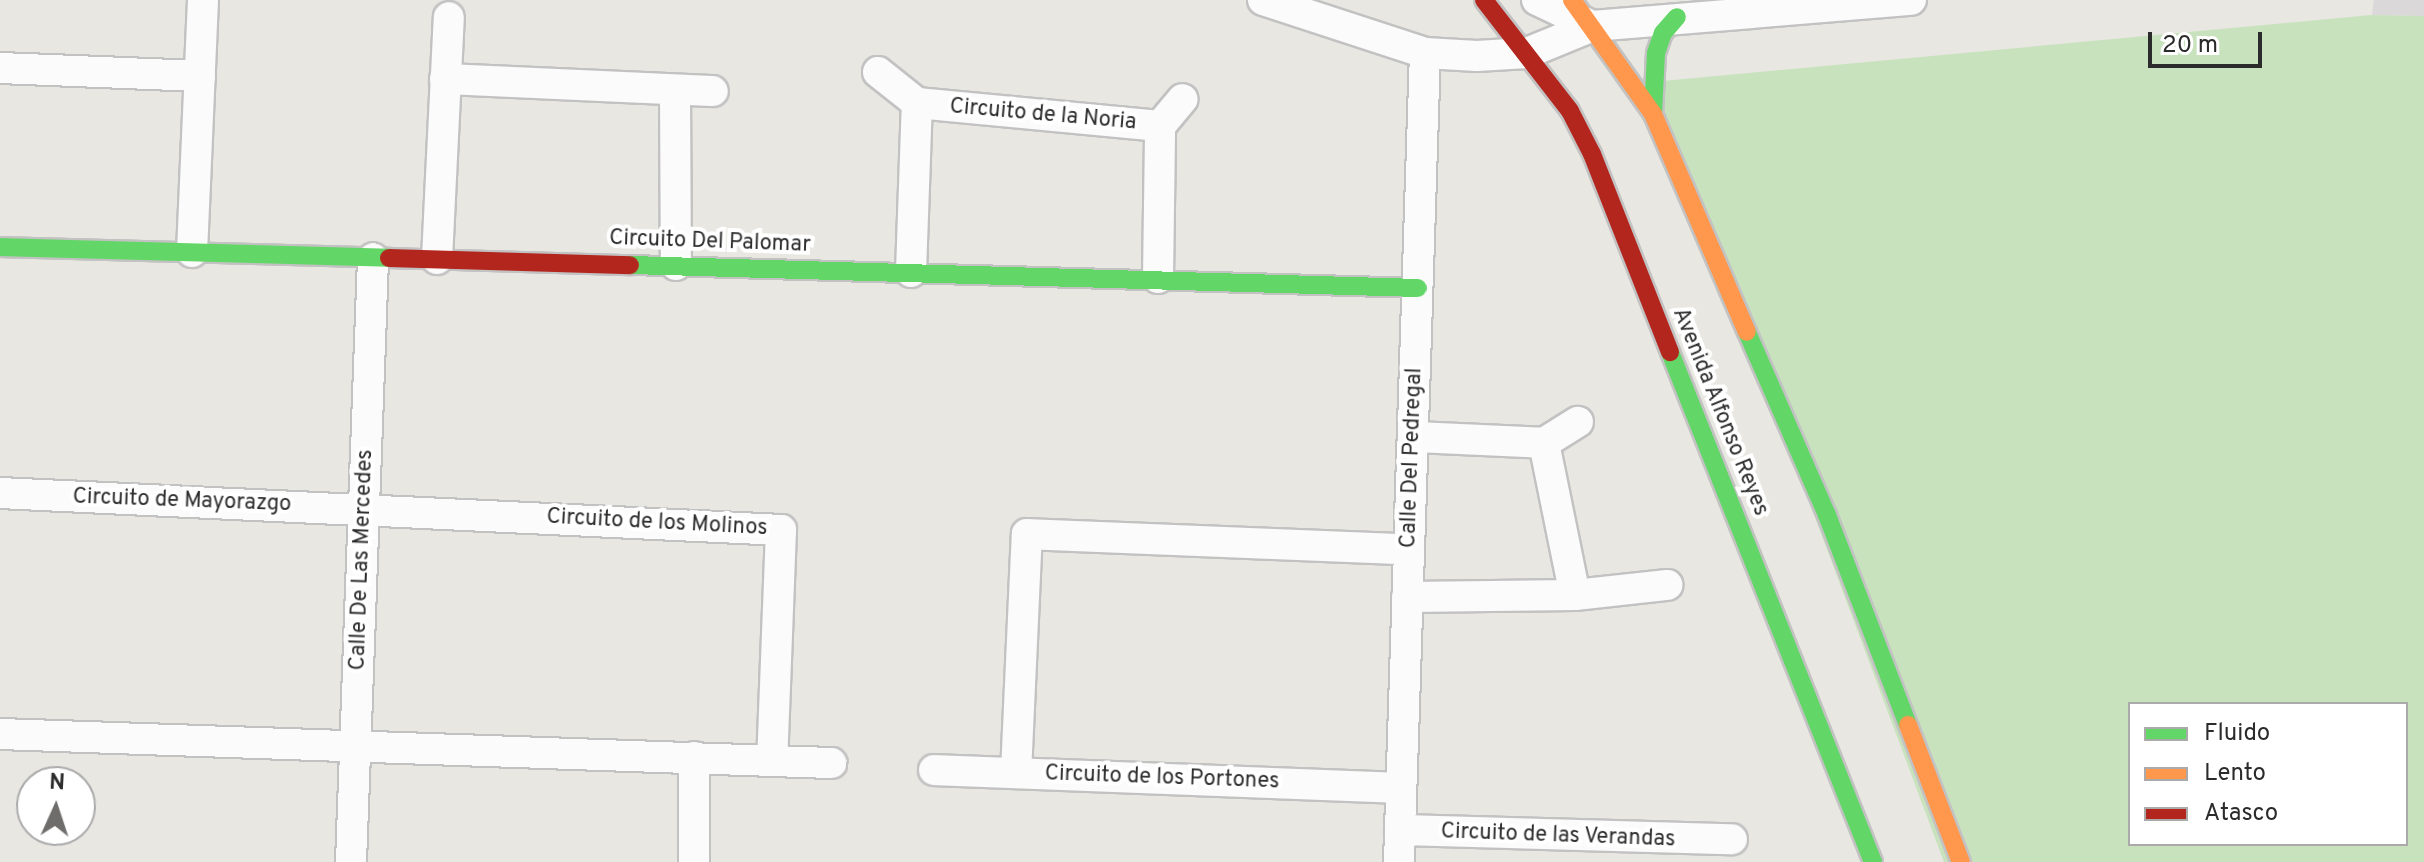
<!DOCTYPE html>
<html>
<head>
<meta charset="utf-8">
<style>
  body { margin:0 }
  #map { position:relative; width:2424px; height:862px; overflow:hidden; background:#e9e7e2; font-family:Overpass,sans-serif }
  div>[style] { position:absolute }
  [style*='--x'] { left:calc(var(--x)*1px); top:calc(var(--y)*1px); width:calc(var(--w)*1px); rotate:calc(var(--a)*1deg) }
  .industrial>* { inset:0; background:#dad8d9 }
  .green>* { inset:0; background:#c8e2be }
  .roads { filter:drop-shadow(2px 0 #c3c2c2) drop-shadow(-2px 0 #c3c2c2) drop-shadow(0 2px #c3c2c2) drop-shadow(0 -2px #c3c2c2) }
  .street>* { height:30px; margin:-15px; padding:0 15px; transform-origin:15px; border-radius:15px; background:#fcfbfb }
  .fast>* { height:18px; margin:-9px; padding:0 9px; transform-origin:9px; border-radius:9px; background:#63d668 }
  .slow>* { height:18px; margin:-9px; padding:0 9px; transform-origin:9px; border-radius:9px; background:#ff974d }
  .jam>* { height:18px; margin:-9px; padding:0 9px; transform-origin:9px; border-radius:9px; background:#b3261e }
  span { translate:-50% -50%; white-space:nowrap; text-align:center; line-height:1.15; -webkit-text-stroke:8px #fff; paint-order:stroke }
  .street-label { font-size:22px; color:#2b2b2b }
  .legend { position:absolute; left:2128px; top:702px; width:280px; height:144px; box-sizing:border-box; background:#fff; border:2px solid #aaa; margin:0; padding:10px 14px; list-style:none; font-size:24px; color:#2b2b2b }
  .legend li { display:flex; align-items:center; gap:16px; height:40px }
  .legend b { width:40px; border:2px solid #aaa }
  .north { position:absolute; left:16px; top:766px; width:80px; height:80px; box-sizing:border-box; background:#fff; border:2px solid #aaa; border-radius:50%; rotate:3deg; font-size:22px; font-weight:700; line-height:32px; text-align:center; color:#2b2b2b }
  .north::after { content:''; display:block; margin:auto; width:28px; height:36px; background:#6e6d6b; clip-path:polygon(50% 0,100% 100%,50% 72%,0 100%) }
  .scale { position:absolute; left:2148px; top:32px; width:114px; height:36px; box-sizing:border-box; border:4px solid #2b2b2b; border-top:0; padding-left:10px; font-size:24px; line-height:28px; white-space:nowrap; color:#2b2b2b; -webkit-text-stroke:6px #fff; paint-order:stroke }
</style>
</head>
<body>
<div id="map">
  <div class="industrial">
    <div style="clip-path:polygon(2374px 0,2424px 0,2424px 16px,2372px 15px)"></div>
  </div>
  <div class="green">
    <div style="clip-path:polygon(evenodd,2371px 15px,2424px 16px,2424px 862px,1944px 862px,1652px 82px,2371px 15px,2130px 704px,2406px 704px,2406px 844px,2130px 844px,2130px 704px)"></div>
  </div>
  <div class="roads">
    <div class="street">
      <div style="--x:1263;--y:0;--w:170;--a:18.1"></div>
      <div style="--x:1425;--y:53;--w:52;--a:3.3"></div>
      <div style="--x:1477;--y:56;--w:50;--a:-3.4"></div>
      <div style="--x:1527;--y:53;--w:71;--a:-22.2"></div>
      <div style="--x:1593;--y:26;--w:319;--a:-4.7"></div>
      <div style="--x:1537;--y:0;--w:56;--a:25.2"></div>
      <div style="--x:0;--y:68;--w:200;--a:2.3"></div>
      <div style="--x:878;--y:72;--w:50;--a:38.5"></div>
      <div style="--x:917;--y:103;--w:244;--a:5.4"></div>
      <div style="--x:445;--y:79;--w:268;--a:2.6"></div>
      <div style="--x:675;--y:90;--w:175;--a:89.7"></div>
      <div style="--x:1160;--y:126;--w:35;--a:-50"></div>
      <div style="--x:192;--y:252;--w:251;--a:-87.5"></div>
      <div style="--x:437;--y:259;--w:242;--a:-87.2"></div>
      <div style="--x:911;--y:272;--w:169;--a:-88"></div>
      <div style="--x:1158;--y:278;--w:152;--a:-89.2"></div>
      <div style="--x:1414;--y:437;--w:130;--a:2.6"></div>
      <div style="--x:1544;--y:443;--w:155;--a:78.5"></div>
      <div style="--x:1544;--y:443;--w:40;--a:-32"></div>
      <div style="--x:0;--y:493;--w:782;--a:2.71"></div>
      <div style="--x:781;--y:530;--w:230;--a:92.2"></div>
      <div style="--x:1407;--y:597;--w:168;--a:-0.7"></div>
      <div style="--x:1575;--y:595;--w:93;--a:-6.2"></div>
      <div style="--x:0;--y:734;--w:832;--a:2"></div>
      <div style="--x:934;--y:770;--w:466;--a:2.2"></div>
      <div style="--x:1016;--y:773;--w:239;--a:-87.4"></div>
      <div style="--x:1027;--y:534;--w:381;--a:2.3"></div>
      <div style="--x:1400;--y:830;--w:332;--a:1.6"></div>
      <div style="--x:351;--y:862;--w:604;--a:-87.91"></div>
      <div style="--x:694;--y:862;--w:105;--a:-90"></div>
      <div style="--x:1399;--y:862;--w:809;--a:-88.16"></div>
    </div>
    <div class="fast">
      <div style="--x:1653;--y:114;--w:61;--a:-87.2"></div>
      <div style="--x:1656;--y:53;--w:21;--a:-71"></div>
      <div style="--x:1663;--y:33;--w:21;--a:-49"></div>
      <div style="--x:0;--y:247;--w:389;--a:1.6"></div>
      <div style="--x:630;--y:265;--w:788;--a:1.67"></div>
      <div style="--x:1747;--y:332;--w:200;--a:66.4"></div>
      <div style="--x:1827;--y:515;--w:225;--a:68.9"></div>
      <div style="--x:1670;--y:352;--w:549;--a:68.3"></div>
    </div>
    <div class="slow">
      <div style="--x:1572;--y:0;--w:140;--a:54.6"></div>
      <div style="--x:1653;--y:114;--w:237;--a:66.7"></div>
      <div style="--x:1908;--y:725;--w:147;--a:68.9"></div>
    </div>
    <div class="jam">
      <div style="--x:1484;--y:0;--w:140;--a:52.2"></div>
      <div style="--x:1570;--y:111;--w:48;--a:62.9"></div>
      <div style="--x:1592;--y:154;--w:213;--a:68.5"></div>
      <div style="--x:389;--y:258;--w:241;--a:1.7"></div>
    </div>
  </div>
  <div class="street-label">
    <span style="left:1043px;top:115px;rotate:5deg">Circuito de la Noria</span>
    <span style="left:710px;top:242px;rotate:2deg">Circuito Del Palomar</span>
    <span style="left:1720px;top:412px;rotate:68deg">Avenida Alfonso Reyes</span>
    <span style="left:1412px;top:458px;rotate:-88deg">Calle Del Pedregal</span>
    <span style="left:182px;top:501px;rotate:2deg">Circuito de Mayorazgo</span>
    <span style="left:657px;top:523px;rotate:3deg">Circuito de los Molinos</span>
    <span style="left:362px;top:560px;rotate:-88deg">Calle De Las Mercedes</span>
    <span style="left:1162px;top:778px;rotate:2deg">Circuito de los Portones</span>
    <span style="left:1558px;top:836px;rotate:2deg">Circuito de las Verandas</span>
  </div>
  <ul class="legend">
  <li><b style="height:10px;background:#63d668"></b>Fluido</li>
  <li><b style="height:10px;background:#ff974d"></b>Lento</li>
  <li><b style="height:10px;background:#b3261e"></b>Atasco</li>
  </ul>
  <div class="north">N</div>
  <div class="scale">20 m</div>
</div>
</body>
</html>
